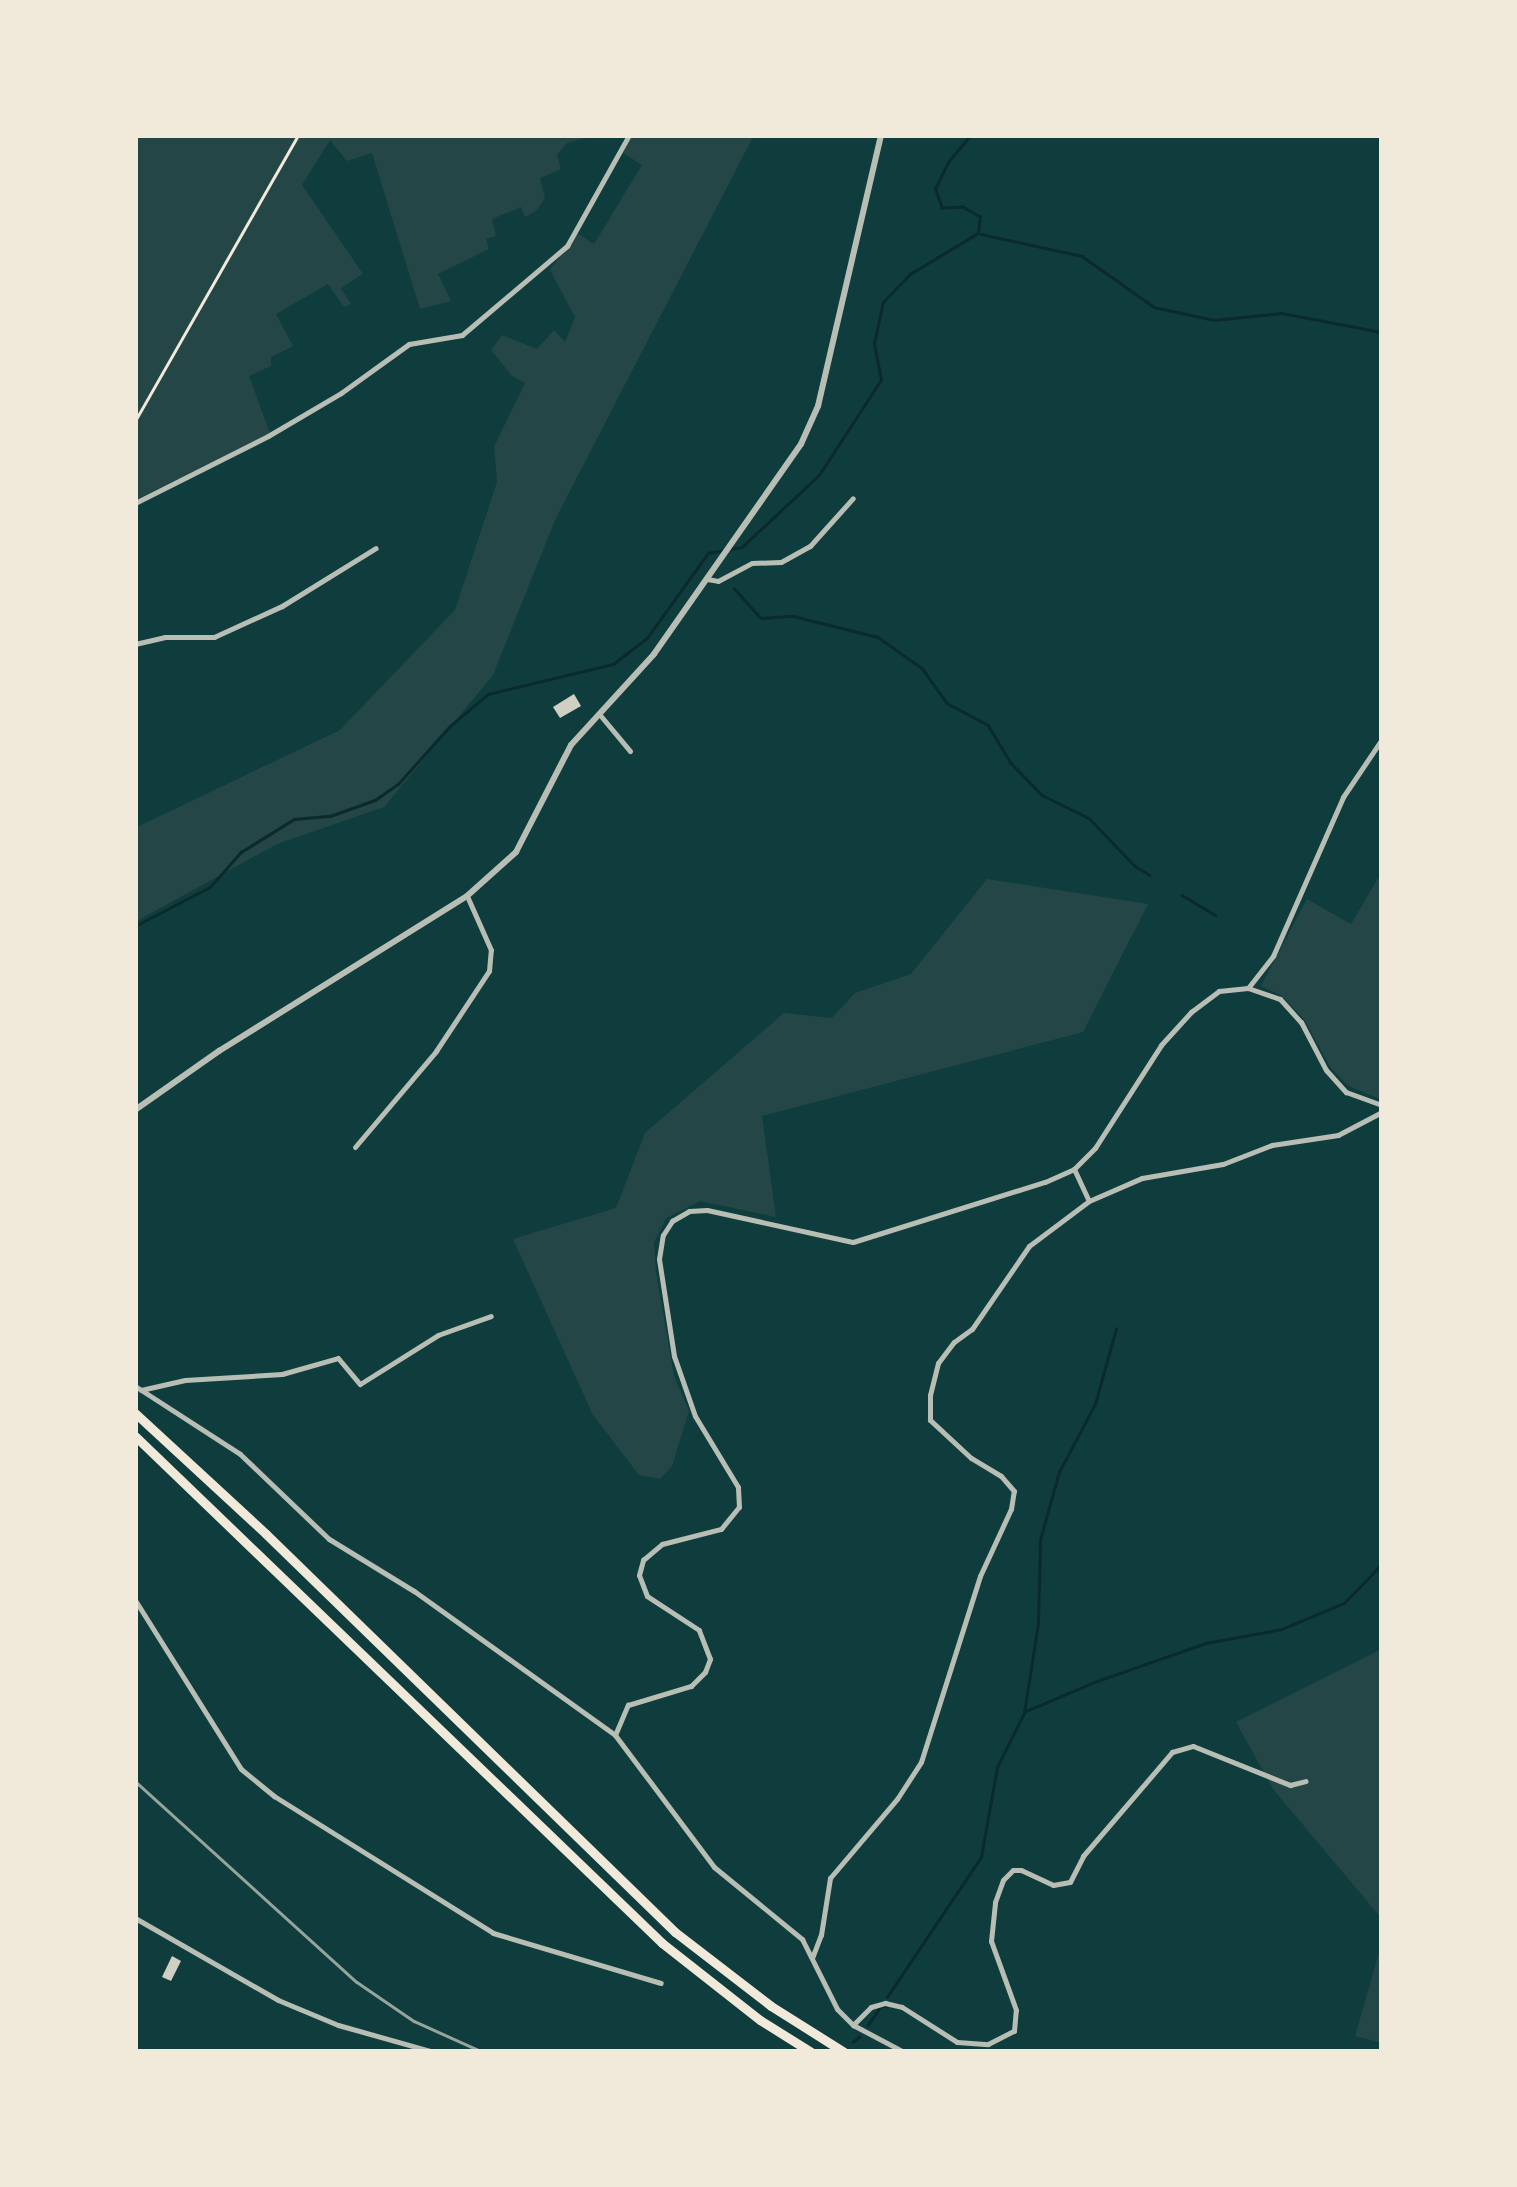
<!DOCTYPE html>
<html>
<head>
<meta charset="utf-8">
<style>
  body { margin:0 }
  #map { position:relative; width:1517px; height:2187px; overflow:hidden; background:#0f3d3e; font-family:"Fira Sans Condensed",sans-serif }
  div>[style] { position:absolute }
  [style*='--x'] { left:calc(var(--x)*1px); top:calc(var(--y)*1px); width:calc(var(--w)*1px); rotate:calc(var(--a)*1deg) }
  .green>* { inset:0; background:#244646 }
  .stream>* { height:2.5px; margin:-1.25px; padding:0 1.25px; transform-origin:1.25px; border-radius:1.25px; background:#0a2a2b }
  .building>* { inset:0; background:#cfcfc3 }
  .path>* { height:2.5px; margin:-1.25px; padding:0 1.25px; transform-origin:1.25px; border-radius:1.25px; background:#f1e9da }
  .minor>* { height:5px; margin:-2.5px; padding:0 2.5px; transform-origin:2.5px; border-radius:2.5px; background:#b8beb3 }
  .tertiary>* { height:6px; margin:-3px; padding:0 3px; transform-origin:3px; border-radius:3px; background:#b8beb3 }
  .motorway>* { height:9px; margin:-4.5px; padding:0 4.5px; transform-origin:4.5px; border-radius:4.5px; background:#f1e9da }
  .rail>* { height:2.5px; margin:-1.25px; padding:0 1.25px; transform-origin:1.25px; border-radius:1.25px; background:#97a49c }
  span { translate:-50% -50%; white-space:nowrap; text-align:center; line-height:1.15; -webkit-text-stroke:10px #f1e9da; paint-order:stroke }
  .frame { position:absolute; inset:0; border:138px solid #f1e9da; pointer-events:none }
</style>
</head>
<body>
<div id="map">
  <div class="green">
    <div style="clip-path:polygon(135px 135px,585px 135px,585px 138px,567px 143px,557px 155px,561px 169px,540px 178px,545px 198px,536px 211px,525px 217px,521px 207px,492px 219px,496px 236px,486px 239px,489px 249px,438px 274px,451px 301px,420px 309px,372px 153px,347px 161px,330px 140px,302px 185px,363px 274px,341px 288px,351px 304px,344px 307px,328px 284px,276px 314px,293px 346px,271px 357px,271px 366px,249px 376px,270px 433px,135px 500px)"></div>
    <div style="clip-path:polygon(631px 135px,754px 135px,556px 518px,493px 675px,384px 807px,277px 844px,135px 922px,135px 828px,340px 730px,455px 610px,497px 482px,494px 447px,525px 383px,512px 376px,491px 350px,502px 335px,537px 349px,554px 330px,565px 342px,575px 317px,550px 270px,577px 233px,594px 244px,642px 165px,623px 153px)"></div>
    <div style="clip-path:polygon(1378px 878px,1382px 881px,1382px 1100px,1347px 1085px,1330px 1067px,1304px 1019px,1282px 996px,1261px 986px,1307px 899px,1351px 924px)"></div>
    <div style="clip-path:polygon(987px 879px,1148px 904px,1083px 1032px,762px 1116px,776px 1217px,700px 1201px,666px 1218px,654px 1243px,656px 1272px,674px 1376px,689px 1411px,672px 1466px,660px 1479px,639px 1475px,593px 1415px,513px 1239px,616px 1208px,645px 1133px,784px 1013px,832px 1018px,855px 993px,911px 974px)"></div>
    <div style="clip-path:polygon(1382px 1649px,1382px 1919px,1273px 1789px,1236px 1722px)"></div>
    <div style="clip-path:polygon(1382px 1942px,1382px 2043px,1355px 2036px)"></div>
  </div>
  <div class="stream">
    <div style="--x:981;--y:234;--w:103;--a:12.3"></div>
    <div style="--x:1082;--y:256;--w:88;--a:35.3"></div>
    <div style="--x:1154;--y:307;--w:61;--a:12.2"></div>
    <div style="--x:1214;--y:320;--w:68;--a:-5.9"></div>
    <div style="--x:1282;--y:313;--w:102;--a:10.8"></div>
    <div style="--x:734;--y:588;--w:40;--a:48"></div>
    <div style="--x:761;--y:618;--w:32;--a:-4"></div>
    <div style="--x:793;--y:616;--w:88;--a:13.9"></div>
    <div style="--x:878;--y:637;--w:54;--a:35.2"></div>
    <div style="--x:922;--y:668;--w:43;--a:54.5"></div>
    <div style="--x:947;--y:703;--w:47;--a:28.2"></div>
    <div style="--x:988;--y:725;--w:44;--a:58.8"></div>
    <div style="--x:1011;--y:763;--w:45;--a:45.9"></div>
    <div style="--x:1042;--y:795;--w:52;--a:26.1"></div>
    <div style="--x:1089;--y:818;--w:66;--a:46.2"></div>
    <div style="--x:1135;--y:866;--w:17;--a:31"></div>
    <div style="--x:1182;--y:895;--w:39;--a:31"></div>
    <div style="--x:135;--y:926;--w:85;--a:-27.5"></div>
    <div style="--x:210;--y:887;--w:47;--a:-48.5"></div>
    <div style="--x:241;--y:852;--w:62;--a:-31.9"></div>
    <div style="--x:294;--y:819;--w:36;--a:-5"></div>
    <div style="--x:330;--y:816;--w:48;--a:-19.6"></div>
    <div style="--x:375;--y:800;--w:28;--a:-35"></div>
    <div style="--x:398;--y:784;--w:76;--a:-48.2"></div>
    <div style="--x:449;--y:727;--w:51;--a:-40.2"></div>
    <div style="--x:488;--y:694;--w:129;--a:-13.5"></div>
    <div style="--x:613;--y:664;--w:43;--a:-37.4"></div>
    <div style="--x:647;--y:638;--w:105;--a:-54.3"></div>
    <div style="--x:708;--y:553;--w:35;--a:-10"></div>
    <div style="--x:742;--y:547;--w:105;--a:-43.1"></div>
    <div style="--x:819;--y:475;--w:113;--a:-56.9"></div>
    <div style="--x:881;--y:380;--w:38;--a:-101"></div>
    <div style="--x:874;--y:343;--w:42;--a:-77.6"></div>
    <div style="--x:883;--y:302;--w:39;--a:-46"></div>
    <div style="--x:910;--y:274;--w:79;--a:-31.1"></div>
    <div style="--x:978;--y:233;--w:16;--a:-83"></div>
    <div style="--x:980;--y:217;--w:20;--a:-150"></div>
    <div style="--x:963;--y:207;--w:21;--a:177"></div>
    <div style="--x:942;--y:208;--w:20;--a:-110"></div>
    <div style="--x:935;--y:189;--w:30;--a:-64"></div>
    <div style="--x:948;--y:162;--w:35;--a:-50"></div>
    <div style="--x:1024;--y:1712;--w:79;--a:-23"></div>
    <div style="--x:1097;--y:1681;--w:115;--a:-19.2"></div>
    <div style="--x:1206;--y:1643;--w:77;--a:-10.4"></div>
    <div style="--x:1282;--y:1629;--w:67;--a:-22.8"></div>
    <div style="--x:1344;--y:1603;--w:54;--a:-45.7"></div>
    <div style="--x:887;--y:1997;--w:169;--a:-56.1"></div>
    <div style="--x:981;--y:1857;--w:91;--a:-79.9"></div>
    <div style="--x:997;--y:1767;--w:60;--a:-63.4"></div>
    <div style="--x:1024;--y:1713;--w:90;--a:-81.1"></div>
    <div style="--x:1038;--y:1624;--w:84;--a:-88.6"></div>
    <div style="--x:1040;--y:1540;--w:71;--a:-74.4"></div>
    <div style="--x:1059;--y:1472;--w:77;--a:-62.1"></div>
    <div style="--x:1095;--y:1404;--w:78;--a:-74.4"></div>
    <div style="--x:868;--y:2025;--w:22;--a:-56"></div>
    <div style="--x:880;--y:2007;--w:7;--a:0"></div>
    <div style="--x:853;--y:2042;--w:8;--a:-40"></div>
  </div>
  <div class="building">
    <div style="clip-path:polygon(574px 694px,581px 706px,560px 718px,553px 707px)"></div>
    <div style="clip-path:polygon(172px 1956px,181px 1961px,171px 1981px,162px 1977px)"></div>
  </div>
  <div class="path">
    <div style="--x:135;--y:421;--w:329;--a:-60.3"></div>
  </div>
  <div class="minor">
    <div style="--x:135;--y:503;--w:149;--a:-26.7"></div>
    <div style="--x:268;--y:436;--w:85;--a:-30.5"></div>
    <div style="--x:341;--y:393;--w:84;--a:-35.8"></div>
    <div style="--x:409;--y:344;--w:54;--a:-9.6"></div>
    <div style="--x:462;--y:335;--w:138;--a:-40.3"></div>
    <div style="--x:567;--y:246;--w:127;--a:-60.8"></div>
    <div style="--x:707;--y:579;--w:11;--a:10"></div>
    <div style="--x:718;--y:581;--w:38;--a:-28"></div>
    <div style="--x:752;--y:563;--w:29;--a:-2"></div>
    <div style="--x:781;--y:562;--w:33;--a:-29"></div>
    <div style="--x:810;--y:546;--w:64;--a:-48.1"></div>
    <div style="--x:135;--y:644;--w:31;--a:-13"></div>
    <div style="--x:165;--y:637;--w:49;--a:0"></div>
    <div style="--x:214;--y:637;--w:75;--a:-24.5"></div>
    <div style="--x:282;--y:606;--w:110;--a:-31.7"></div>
    <div style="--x:600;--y:715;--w:47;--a:50.2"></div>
    <div style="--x:1248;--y:988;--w:41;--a:-52"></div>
    <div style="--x:1273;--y:956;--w:174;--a:-66.2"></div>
    <div style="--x:1343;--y:797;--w:70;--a:-56.1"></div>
    <div style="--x:355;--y:1147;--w:126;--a:-49.8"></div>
    <div style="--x:436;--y:1051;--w:96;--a:-56.5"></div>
    <div style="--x:489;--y:971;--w:21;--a:-85"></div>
    <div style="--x:491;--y:950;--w:59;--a:-114"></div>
    <div style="--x:1074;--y:1169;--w:35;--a:65"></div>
    <div style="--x:135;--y:1386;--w:125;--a:32.9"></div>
    <div style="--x:240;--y:1454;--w:123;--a:43.7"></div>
    <div style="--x:329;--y:1539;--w:100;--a:31.5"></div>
    <div style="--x:414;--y:1591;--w:247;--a:35.6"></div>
    <div style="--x:615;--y:1735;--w:165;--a:53.1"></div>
    <div style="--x:714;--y:1867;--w:114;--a:39.3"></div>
    <div style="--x:802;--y:1939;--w:78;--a:63.4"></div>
    <div style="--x:837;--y:2009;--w:23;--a:45"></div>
    <div style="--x:853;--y:2025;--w:58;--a:27.9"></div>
    <div style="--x:141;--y:1390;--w:45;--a:-12.8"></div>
    <div style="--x:185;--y:1380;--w:97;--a:-3.5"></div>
    <div style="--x:282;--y:1374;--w:58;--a:-15.9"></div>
    <div style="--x:338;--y:1358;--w:34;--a:50"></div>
    <div style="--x:360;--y:1384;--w:92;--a:-32.1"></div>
    <div style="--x:438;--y:1335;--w:56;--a:-19.7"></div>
    <div style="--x:135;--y:1600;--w:199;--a:57.9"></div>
    <div style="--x:241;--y:1769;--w:43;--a:39.3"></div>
    <div style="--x:274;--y:1796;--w:258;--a:32"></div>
    <div style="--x:493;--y:1933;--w:175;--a:16.6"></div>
    <div style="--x:615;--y:1735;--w:33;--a:-67"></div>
    <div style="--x:628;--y:1705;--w:66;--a:-16.8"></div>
    <div style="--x:691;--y:1686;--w:20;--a:-45"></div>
    <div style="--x:705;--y:1672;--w:14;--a:-69"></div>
    <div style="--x:710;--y:1659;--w:31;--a:-111"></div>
    <div style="--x:699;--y:1630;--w:62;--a:-146.8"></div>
    <div style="--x:647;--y:1596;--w:22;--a:-111"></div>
    <div style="--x:639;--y:1575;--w:16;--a:-75"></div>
    <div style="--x:643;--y:1560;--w:25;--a:-40"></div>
    <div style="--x:662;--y:1544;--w:61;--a:-14.3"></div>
    <div style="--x:721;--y:1529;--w:28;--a:-51"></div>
    <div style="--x:739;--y:1507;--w:20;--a:-93"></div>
    <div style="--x:738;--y:1487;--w:83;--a:-121.2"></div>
    <div style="--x:695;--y:1416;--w:64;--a:-109.3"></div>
    <div style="--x:674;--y:1356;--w:98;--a:-98.8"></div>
    <div style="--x:659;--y:1259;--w:24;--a:-81"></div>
    <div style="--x:663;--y:1235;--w:17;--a:-57"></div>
    <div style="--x:672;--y:1221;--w:20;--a:-30"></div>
    <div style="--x:689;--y:1211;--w:18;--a:-3"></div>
    <div style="--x:707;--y:1210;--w:149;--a:12.4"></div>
    <div style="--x:853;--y:1242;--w:201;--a:-17.4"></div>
    <div style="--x:1045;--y:1182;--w:32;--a:-24"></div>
    <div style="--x:1074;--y:1169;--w:30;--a:-45"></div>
    <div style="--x:1095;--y:1148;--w:122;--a:-57.3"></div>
    <div style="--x:1161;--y:1045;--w:45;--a:-47.7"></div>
    <div style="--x:1191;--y:1012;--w:35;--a:-37"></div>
    <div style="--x:1219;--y:991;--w:29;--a:-6"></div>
    <div style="--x:1248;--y:988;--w:34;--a:19"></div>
    <div style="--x:1280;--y:999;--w:31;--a:48"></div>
    <div style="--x:1301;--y:1022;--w:54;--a:62.5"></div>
    <div style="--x:1326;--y:1070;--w:30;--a:48"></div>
    <div style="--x:1346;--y:1092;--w:38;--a:20"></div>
    <div style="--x:135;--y:1918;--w:165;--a:29.8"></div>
    <div style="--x:278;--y:2000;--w:65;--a:22.6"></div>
    <div style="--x:338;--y:2025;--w:100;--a:15.7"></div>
    <div style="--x:812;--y:1958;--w:25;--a:-69"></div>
    <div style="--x:821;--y:1935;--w:58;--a:-81"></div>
    <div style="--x:830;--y:1878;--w:104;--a:-49.7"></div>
    <div style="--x:897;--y:1799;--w:44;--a:-57"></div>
    <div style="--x:921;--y:1762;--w:195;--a:-72.4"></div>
    <div style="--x:980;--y:1576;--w:74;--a:-65.2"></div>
    <div style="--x:1011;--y:1509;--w:18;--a:-81"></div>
    <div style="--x:1014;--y:1491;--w:20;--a:-131"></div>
    <div style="--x:1001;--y:1476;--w:35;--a:-149"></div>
    <div style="--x:971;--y:1458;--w:56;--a:-137.2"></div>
    <div style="--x:930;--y:1420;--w:25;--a:-90"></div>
    <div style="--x:930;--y:1395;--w:33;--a:-76"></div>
    <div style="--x:938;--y:1363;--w:26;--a:-53"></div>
    <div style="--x:954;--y:1342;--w:22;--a:-36"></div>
    <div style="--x:972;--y:1329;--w:101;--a:-55.5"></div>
    <div style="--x:1029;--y:1246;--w:75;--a:-36.9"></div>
    <div style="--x:1089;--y:1201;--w:58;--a:-23.5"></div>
    <div style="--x:1142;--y:1178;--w:82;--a:-9.8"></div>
    <div style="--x:1223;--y:1164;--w:53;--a:-21.2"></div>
    <div style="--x:1272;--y:1145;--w:67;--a:-8.6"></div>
    <div style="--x:1338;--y:1135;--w:50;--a:-27.6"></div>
    <div style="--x:853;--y:2025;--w:25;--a:-45"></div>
    <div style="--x:871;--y:2007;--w:15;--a:-16"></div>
    <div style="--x:885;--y:2003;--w:17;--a:13"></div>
    <div style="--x:902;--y:2007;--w:65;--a:32.5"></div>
    <div style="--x:957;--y:2042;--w:31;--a:4"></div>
    <div style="--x:988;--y:2044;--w:29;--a:-27"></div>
    <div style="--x:1014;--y:2031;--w:21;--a:-85"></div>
    <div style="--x:1016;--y:2010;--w:73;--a:-109.9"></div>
    <div style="--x:991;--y:1941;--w:39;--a:-84"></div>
    <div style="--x:995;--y:1902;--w:23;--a:-70"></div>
    <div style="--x:1003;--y:1880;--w:14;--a:-45"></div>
    <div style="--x:1013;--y:1870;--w:8;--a:0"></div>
    <div style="--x:1021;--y:1870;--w:35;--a:25"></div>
    <div style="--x:1053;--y:1885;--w:17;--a:-10"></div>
    <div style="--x:1070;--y:1882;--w:29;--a:-63"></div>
    <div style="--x:1083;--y:1856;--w:137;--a:-49.4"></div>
    <div style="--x:1172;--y:1752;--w:22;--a:-16"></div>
    <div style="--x:1193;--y:1746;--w:105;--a:21.9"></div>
    <div style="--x:1290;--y:1785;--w:16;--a:-14"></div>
  </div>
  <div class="tertiary">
    <div style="--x:135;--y:1110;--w:103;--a:-35.1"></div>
    <div style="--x:219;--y:1051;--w:292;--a:-32"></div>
    <div style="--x:467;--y:896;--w:66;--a:-41.9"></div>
    <div style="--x:516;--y:852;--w:120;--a:-62.8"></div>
    <div style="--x:571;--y:745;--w:123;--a:-47.6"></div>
    <div style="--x:654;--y:654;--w:256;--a:-55"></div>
    <div style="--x:801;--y:444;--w:42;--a:-65.9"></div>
    <div style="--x:818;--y:406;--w:278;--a:-76.9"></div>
  </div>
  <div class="motorway">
    <div style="--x:135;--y:1413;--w:178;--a:42.7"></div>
    <div style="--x:266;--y:1534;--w:571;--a:44.22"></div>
    <div style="--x:675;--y:1932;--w:121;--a:37.6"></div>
    <div style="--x:771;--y:2006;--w:86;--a:32.2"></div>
    <div style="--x:135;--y:1436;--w:731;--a:43.89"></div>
    <div style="--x:662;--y:1943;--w:125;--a:38.2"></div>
    <div style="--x:760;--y:2020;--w:60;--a:32.1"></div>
  </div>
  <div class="rail">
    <div style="--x:135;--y:1781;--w:299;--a:42.2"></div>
    <div style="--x:357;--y:1982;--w:69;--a:34.4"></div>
    <div style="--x:414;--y:2021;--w:76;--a:24.2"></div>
  </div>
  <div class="frame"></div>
</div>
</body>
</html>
